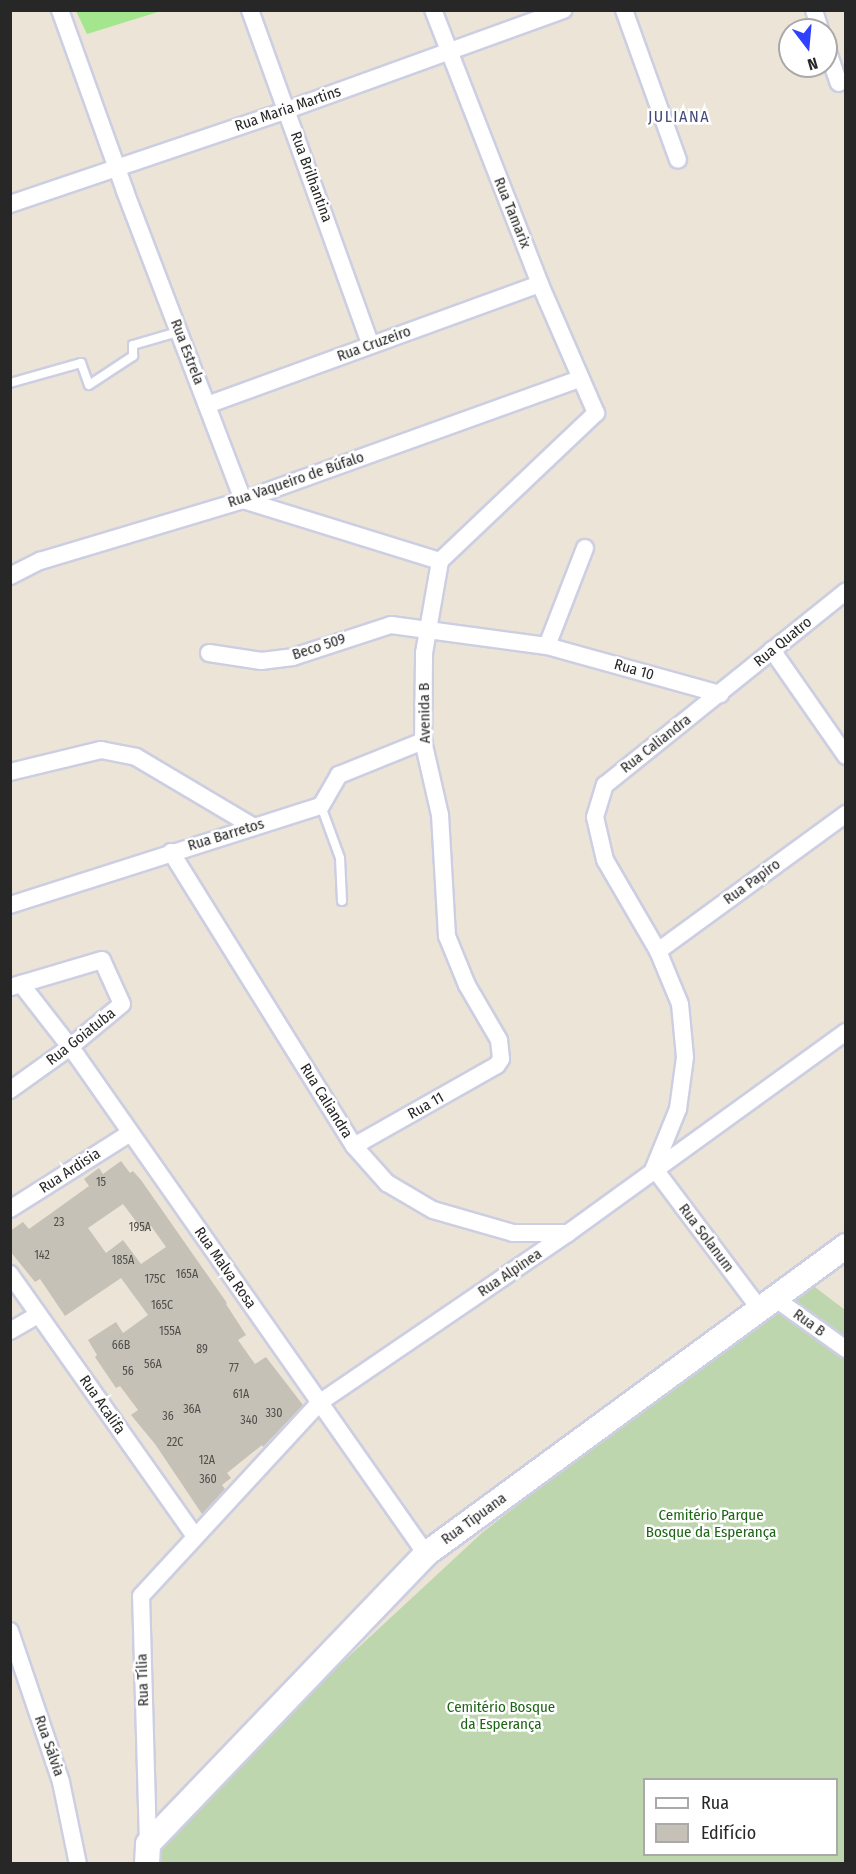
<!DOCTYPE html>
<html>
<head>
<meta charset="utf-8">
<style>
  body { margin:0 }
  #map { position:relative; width:856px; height:1874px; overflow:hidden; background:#ebe4d7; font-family:"Fira Sans Condensed",sans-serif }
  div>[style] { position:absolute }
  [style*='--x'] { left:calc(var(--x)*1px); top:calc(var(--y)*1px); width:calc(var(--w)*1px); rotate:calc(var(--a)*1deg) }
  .green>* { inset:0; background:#a3e68e }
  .cemetery>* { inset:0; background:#bdd6ad }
  .building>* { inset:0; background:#c6c1b7 }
  .roads { filter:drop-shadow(2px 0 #cccee2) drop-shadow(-2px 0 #cccee2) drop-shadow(0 2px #cccee2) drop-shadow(0 -2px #cccee2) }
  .lane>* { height:8px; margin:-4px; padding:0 4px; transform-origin:4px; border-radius:4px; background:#fff }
  .street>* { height:16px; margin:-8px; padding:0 8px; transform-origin:8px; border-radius:8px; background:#fff }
  .secondary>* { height:24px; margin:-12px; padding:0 12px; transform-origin:12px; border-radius:12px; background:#fff }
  span { translate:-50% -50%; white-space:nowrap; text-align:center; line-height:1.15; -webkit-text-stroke:5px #fff; paint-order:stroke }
  .number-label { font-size:12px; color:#4f4e4b }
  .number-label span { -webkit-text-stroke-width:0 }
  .street-label { font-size:15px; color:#272727 }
  .park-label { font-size:15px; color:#1d6614 }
  .neighbourhood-label { font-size:16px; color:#45497a; letter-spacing:1.5px }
  .frame { position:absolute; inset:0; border:12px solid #272727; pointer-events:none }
  .legend { position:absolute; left:643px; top:1778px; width:195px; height:78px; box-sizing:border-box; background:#fff; border:2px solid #a9a9a9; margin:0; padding:8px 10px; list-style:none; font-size:18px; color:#272727 }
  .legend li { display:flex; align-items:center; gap:12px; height:30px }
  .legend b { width:30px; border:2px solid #a9a9a9 }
  .north { position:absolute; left:778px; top:18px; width:60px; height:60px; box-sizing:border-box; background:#fff; border:2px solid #a9a9a9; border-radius:50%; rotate:164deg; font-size:16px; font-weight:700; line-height:24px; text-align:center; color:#272727 }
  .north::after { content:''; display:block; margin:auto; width:21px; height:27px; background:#2f41ff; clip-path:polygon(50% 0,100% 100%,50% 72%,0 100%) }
</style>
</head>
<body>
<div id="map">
  <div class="green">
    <div style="clip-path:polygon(76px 11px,161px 11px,87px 34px)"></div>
  </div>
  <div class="cemetery">
    <div style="clip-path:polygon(evenodd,807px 1281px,845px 1310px,845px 1863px,155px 1864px,157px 1845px,318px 1685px,483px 1532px,807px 1281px,644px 1780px,836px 1780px,836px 1854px,644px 1854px,644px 1780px)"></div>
  </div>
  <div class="building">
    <div style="clip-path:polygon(evenodd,121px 1161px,130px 1173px,133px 1171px,141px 1180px,227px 1303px,226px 1304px,246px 1335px,238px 1340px,255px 1364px,266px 1357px,303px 1405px,263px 1447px,262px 1445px,227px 1473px,231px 1478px,222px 1485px,225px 1489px,202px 1514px,155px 1444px,131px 1415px,138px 1410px,120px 1386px,116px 1388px,95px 1357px,97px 1355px,88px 1340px,116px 1322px,123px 1333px,148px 1315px,121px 1278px,65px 1316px,40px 1279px,35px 1282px,10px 1251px,10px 1231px,23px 1222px,29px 1229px,89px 1186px,84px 1179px,99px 1168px,103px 1174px,121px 1161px,123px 1204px,144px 1232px,151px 1226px,166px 1247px,141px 1264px,123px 1240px,106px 1253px,88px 1228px,123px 1204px)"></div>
  </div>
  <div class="roads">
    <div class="lane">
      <div style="--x:10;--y:383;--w:74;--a:-15.7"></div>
      <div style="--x:81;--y:363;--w:23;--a:70"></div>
      <div style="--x:89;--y:385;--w:53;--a:-33.4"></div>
      <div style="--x:133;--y:356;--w:11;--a:-90"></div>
      <div style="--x:133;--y:345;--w:47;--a:-16.1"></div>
      <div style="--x:321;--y:806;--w:55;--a:69.9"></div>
      <div style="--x:340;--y:858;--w:43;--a:87.3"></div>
    </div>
    <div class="street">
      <div style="--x:60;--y:10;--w:192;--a:70.2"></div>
      <div style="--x:125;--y:191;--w:331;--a:69.1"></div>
      <div style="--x:243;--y:500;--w:206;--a:17.2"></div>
      <div style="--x:250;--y:10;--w:355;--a:70.2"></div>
      <div style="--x:624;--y:10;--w:159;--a:70.2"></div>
      <div style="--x:814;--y:10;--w:21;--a:73"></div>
      <div style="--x:826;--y:46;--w:39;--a:71"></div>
      <div style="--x:10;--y:204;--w:293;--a:-18.7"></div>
      <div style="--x:287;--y:110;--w:294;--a:-19.9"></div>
      <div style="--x:207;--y:405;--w:354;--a:-20"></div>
      <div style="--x:10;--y:576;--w:34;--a:-27"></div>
      <div style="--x:40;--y:561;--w:212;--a:-16.7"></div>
      <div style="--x:243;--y:500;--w:359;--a:-19.8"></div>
      <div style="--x:547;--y:646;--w:105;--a:-68.8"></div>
      <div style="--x:772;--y:650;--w:129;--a:55.1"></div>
      <div style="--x:209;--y:653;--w:53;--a:8.7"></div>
      <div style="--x:261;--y:661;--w:32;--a:-7"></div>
      <div style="--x:293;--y:657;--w:103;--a:-18.1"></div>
      <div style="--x:391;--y:625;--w:157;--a:7.7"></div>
      <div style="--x:547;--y:646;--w:180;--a:15.5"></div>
      <div style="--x:10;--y:772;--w:94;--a:-13.6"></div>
      <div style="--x:101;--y:750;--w:36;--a:11"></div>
      <div style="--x:136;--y:757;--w:135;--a:30.7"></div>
      <div style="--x:171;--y:852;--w:346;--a:58.1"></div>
      <div style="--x:354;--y:1146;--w:50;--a:48.3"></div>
      <div style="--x:387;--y:1183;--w:53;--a:30.4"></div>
      <div style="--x:433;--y:1210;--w:83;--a:16"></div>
      <div style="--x:513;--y:1233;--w:55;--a:0"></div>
      <div style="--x:10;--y:905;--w:326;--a:-17.7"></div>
      <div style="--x:321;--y:806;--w:36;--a:-60"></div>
      <div style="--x:339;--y:775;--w:91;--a:-22"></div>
      <div style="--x:658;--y:951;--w:233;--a:-36.1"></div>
      <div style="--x:21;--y:984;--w:91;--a:52.1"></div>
      <div style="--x:77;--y:1056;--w:608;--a:54.98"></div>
      <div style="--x:10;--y:1090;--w:74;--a:-35.6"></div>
      <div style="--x:70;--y:1047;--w:67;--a:-39.6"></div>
      <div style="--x:122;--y:1004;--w:48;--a:-114.4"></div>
      <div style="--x:102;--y:960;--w:95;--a:163.5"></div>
      <div style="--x:354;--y:1146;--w:164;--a:-29.5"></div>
      <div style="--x:497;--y:1065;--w:7;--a:-56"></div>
      <div style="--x:501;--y:1059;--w:19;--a:-96"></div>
      <div style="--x:499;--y:1040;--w:64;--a:-120.2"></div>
      <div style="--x:467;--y:985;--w:53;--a:-112.2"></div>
      <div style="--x:447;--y:936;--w:121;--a:-93.3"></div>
      <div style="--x:440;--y:815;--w:76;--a:-102.9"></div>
      <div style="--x:423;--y:741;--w:88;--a:-89.3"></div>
      <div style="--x:424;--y:653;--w:93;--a:-80.1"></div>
      <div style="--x:440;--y:561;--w:215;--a:-43.5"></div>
      <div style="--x:596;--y:413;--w:141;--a:-113.5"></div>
      <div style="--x:540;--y:284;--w:294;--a:-111.3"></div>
      <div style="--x:10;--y:1209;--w:142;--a:-32.3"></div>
      <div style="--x:10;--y:1274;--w:321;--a:54.8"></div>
      <div style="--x:773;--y:1297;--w:90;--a:35.5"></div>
      <div style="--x:759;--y:1308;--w:175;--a:-126.9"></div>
      <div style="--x:654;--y:1168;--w:64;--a:-67.9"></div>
      <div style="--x:678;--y:1109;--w:52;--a:-82.3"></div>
      <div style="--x:685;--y:1057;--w:53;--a:-95.4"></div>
      <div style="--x:680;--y:1004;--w:57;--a:-112.5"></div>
      <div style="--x:658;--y:951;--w:105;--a:-120.2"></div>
      <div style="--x:605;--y:860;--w:44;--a:-103.1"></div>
      <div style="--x:595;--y:817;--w:34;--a:-73"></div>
      <div style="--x:605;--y:785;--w:309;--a:-38.8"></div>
      <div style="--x:10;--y:1331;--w:32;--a:-30"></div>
      <div style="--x:10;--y:1631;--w:159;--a:71.3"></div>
      <div style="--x:61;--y:1782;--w:84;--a:78.3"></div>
      <div style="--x:148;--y:1844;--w:248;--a:-91.6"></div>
      <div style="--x:141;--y:1596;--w:263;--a:-47.3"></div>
      <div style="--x:319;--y:1403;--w:301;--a:-34.3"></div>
      <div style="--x:568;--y:1233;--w:343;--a:-35.9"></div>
    </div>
    <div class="secondary">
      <div style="--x:147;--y:1864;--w:20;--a:-87"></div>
      <div style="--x:148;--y:1844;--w:402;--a:-46.2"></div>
      <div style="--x:426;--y:1554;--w:521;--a:-36.25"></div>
    </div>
  </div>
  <div class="number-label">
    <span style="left:101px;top:1183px">15</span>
    <span style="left:59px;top:1223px">23</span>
    <span style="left:140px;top:1228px">195A</span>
    <span style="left:42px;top:1256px">142</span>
    <span style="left:123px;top:1261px">185A</span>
    <span style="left:187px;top:1275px">165A</span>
    <span style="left:155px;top:1280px">175C</span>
    <span style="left:162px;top:1306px">165C</span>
    <span style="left:170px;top:1332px">155A</span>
    <span style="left:121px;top:1346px">66B</span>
    <span style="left:202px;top:1350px">89</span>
    <span style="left:153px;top:1365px">56A</span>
    <span style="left:234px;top:1369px">77</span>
    <span style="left:128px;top:1372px">56</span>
    <span style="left:241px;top:1395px">61A</span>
    <span style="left:192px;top:1410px">36A</span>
    <span style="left:274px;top:1414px">330</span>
    <span style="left:168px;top:1417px">36</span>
    <span style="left:249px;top:1421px">340</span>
    <span style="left:175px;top:1443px">22C</span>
    <span style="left:207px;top:1461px">12A</span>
    <span style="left:208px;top:1480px">360</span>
  </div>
  <div class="street-label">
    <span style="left:288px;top:109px;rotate:-19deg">Rua Maria Martins</span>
    <span style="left:311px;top:177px;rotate:70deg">Rua Brilhantina</span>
    <span style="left:512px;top:213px;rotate:68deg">Rua Tamarix</span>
    <span style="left:374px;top:344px;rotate:-20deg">Rua Cruzeiro</span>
    <span style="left:187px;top:352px;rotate:69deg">Rua Estrela</span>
    <span style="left:296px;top:480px;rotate:-19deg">Rua Vaqueiro de Búfalo</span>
    <span style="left:783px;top:642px;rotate:-39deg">Rua Quatro</span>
    <span style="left:319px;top:647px;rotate:-18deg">Beco 509</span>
    <span style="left:634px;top:670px;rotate:16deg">Rua 10</span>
    <span style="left:425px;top:713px;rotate:-91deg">Avenida B</span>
    <span style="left:656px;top:744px;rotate:-38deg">Rua Caliandra</span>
    <span style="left:226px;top:835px;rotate:-17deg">Rua Barretos</span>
    <span style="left:752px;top:882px;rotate:-36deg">Rua Papiro</span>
    <span style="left:81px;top:1037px;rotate:-38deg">Rua Goiatuba</span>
    <span style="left:326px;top:1101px;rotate:58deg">Rua Caliandra</span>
    <span style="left:426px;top:1106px;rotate:-29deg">Rua 11</span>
    <span style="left:70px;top:1171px;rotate:-33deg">Rua Ardisia</span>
    <span style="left:706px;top:1238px;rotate:53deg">Rua Solanum</span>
    <span style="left:225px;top:1268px;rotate:55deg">Rua Malva Rosa</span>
    <span style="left:510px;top:1273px;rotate:-34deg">Rua Alpinea</span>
    <span style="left:809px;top:1323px;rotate:36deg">Rua B</span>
    <span style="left:102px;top:1405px;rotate:55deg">Rua Acalifa</span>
    <span style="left:474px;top:1519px;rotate:-36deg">Rua Tipuana</span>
    <span style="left:143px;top:1680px;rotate:-92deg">Rua Tília</span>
    <span style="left:49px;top:1746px;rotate:71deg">Rua Sálvia</span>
  </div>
  <div class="park-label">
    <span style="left:711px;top:1524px">Cemitério Parque<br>Bosque da Esperança</span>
    <span style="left:501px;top:1716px">Cemitério Bosque<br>da Esperança</span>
  </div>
  <div class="neighbourhood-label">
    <span style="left:679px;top:117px">JULIANA</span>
  </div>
  <div class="frame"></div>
  <ul class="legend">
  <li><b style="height:8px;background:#fff"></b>Rua</li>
  <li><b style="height:16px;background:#c6c1b7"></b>Edifício</li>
  </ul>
  <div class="north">N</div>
</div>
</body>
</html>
